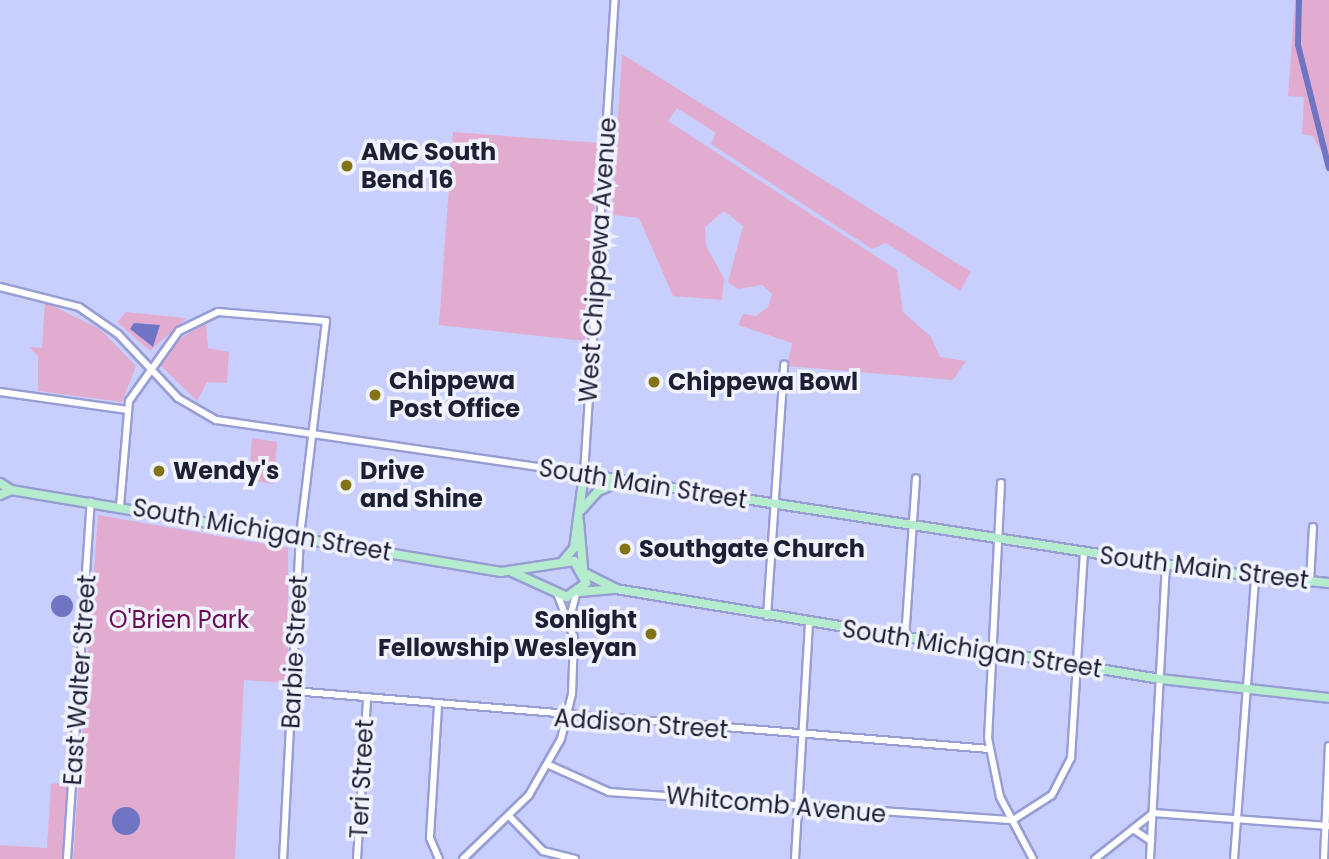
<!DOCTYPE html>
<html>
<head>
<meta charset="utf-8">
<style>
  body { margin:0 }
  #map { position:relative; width:1329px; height:859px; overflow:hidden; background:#c8cffd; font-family:Poppins,sans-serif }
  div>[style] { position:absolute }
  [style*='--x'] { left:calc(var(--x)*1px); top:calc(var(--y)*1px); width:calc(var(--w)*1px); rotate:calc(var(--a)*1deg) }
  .green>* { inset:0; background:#e1acd0 }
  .water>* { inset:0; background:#6f75c3 }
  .round { border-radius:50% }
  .canal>* { height:6px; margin:-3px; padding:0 3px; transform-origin:3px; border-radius:3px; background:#6f75c3 }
  .roads { filter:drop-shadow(2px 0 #989ed5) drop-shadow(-2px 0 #989ed5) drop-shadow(0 2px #989ed5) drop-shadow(0 -2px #989ed5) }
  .minor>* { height:6px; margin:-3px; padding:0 3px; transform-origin:3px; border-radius:3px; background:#fff }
  .major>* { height:8px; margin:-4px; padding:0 4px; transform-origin:4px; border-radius:4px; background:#b6ecce }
  .dots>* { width:19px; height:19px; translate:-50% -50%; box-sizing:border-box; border:4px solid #f0f2fe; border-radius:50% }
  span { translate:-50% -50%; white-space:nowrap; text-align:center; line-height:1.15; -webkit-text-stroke:7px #f0f2fe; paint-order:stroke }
  .poi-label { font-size:24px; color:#1d1f34; font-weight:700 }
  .left { translate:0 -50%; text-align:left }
  .right { translate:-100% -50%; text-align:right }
  .street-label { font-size:24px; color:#1d1f34 }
  .park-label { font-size:24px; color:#6b0a57 }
</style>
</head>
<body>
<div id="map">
  <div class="green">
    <div style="clip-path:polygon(1295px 0,1329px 0,1329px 166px,1313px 136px,1302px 134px,1304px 97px,1288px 96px)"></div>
    <div style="clip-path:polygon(622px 54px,971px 272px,960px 291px,886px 243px,872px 249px,711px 144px,716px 133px,677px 108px,668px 121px,897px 270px,903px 312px,931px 337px,940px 357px,966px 361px,953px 380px,787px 366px,792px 343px,738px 325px,743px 314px,756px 316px,768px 307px,772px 294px,762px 285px,738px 289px,728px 282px,743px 226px,724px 211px,705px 227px,706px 246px,724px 278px,722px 300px,673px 296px,639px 218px,612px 215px)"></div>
    <div style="clip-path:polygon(453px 132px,599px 143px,585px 341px,439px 325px)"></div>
    <div style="clip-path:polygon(45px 302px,100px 329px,136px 366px,122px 402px,38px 391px,38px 356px,29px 347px,42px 348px)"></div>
    <div style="clip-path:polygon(126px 312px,185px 318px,186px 319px,150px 351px,117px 322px)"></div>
    <div style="clip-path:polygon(206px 322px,208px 348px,229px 352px,227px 383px,207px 382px,197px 401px,161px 366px,180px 339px)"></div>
    <div style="clip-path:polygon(252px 438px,277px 442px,274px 484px,249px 480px)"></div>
    <div style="clip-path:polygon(98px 515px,288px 548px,288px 683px,244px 680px,235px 859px,73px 859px)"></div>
    <div style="clip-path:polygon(68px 782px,63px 859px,0 859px,0 845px,47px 848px,51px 784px)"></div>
  </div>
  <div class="water">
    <div style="clip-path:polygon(134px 323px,160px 325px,153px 347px,130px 329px)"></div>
    <div class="round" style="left:51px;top:595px;width:22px;height:22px"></div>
    <div class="round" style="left:112px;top:807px;width:28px;height:28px"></div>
  </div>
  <div class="canal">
    <div style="--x:1299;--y:0;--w:45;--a:91.3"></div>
    <div style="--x:1298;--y:45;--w:127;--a:75.9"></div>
  </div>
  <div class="roads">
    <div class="minor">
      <div style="--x:0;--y:287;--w:81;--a:14.2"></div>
      <div style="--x:79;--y:307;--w:47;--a:34.7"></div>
      <div style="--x:118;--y:334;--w:88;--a:46.8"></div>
      <div style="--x:178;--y:398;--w:44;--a:30.1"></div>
      <div style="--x:216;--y:420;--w:372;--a:8.3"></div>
      <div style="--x:584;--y:474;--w:475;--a:-86.3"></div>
      <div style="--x:0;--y:392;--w:129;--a:8"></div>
      <div style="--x:1001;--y:483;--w:255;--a:92.9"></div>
      <div style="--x:988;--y:738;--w:60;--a:78.5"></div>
      <div style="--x:1000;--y:797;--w:70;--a:62"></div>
      <div style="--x:120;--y:506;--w:105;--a:-85.1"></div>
      <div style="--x:129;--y:401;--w:86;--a:-54.5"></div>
      <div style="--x:179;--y:331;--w:43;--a:-26"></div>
      <div style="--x:218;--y:312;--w:108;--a:4.8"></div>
      <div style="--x:326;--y:321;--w:217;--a:96.9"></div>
      <div style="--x:300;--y:536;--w:323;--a:93"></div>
      <div style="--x:1310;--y:582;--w:55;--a:-86.9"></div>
      <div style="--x:767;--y:616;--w:252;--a:-86.1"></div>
      <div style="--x:570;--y:617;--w:23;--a:-75"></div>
      <div style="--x:905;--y:639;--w:161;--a:-86.1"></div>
      <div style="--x:293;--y:691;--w:698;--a:4.76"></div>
      <div style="--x:438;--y:706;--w:132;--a:93.5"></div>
      <div style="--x:430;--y:838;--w:23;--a:67"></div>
      <div style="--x:549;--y:765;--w:66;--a:24.2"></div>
      <div style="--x:609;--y:792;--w:405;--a:4"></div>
      <div style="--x:1013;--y:820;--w:46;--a:-32.7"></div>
      <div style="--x:1052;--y:795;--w:42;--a:-62.8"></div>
      <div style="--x:1071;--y:758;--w:206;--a:-86.4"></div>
      <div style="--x:509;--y:816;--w:49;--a:45.8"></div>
      <div style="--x:543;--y:851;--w:33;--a:14"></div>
      <div style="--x:1133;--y:829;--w:22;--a:34"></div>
      <div style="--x:67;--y:859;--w:358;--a:-86.2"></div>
      <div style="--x:357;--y:859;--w:160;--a:-86.4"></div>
      <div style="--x:463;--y:859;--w:92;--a:-44.1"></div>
      <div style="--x:529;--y:795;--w:64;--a:-60.3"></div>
      <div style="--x:561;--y:739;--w:46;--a:-76.3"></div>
      <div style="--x:572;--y:694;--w:56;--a:-88"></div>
      <div style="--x:574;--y:638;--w:48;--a:-110.7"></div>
      <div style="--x:795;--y:859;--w:236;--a:-86.6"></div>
      <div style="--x:1095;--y:859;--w:74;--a:-38.4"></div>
      <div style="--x:1153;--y:813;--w:176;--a:4.2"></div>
      <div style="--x:1150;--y:859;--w:294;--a:-86.9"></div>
      <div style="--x:1234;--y:859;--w:282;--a:-85.7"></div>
      <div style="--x:1324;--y:859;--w:113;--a:-87.5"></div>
    </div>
    <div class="major">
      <div style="--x:0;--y:483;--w:13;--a:32"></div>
      <div style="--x:11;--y:490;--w:497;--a:9.5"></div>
      <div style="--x:501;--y:572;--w:74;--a:-8.6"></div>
      <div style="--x:574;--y:561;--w:25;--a:61"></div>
      <div style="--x:586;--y:583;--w:24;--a:144"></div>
      <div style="--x:567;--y:597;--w:60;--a:-155.6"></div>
      <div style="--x:0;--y:495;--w:12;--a:-24"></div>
      <div style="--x:582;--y:509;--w:24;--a:-48"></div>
      <div style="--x:598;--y:491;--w:26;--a:-23"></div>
      <div style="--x:579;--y:521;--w:47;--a:85.1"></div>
      <div style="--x:563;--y:561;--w:17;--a:-50"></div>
      <div style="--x:574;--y:548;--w:75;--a:-82.3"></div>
      <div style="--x:584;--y:474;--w:632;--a:8.82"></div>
      <div style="--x:1209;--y:571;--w:121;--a:5.7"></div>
      <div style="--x:585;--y:573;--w:35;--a:27"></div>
      <div style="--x:580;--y:592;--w:36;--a:-5"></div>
      <div style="--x:616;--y:589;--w:551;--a:9.39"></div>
      <div style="--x:1160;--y:679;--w:170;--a:6.4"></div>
    </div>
  </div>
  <div class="dots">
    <div style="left:347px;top:166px;background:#837315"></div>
    <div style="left:654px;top:382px;background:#837315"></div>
    <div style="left:375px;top:395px;background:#837315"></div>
    <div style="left:159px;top:471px;background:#837315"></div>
    <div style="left:346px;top:485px;background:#837315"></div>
    <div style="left:625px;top:549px;background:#837315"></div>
    <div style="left:651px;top:634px;background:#837315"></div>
  </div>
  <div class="poi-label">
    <span class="left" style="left:361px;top:166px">AMC South<br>Bend 16</span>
    <span class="left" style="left:389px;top:395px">Chippewa<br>Post Office</span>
    <span class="left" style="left:668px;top:382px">Chippewa Bowl</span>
    <span class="left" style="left:173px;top:471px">Wendy's</span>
    <span class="left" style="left:360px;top:485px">Drive<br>and Shine</span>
    <span class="left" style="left:639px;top:549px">Southgate Church</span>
    <span class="right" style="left:637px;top:634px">Sonlight<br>Fellowship Wesleyan</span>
  </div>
  <div class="street-label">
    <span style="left:598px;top:260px;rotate:-86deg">West Chippewa Avenue</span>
    <span style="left:643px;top:484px;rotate:9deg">South Main Street</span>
    <span style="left:262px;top:530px;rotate:10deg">South Michigan Street</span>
    <span style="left:1204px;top:568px;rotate:7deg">South Main Street</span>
    <span style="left:972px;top:649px;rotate:9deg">South Michigan Street</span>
    <span style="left:295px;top:652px;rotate:-87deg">Barbie Street</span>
    <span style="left:80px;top:680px;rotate:-86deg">East Walter Street</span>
    <span style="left:641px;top:724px;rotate:4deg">Addison Street</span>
    <span style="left:362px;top:779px;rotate:-87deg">Teri Street</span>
    <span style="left:776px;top:805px;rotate:5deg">Whitcomb Avenue</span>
  </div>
  <div class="park-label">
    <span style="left:179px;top:620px">O'Brien Park</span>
  </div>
</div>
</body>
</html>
